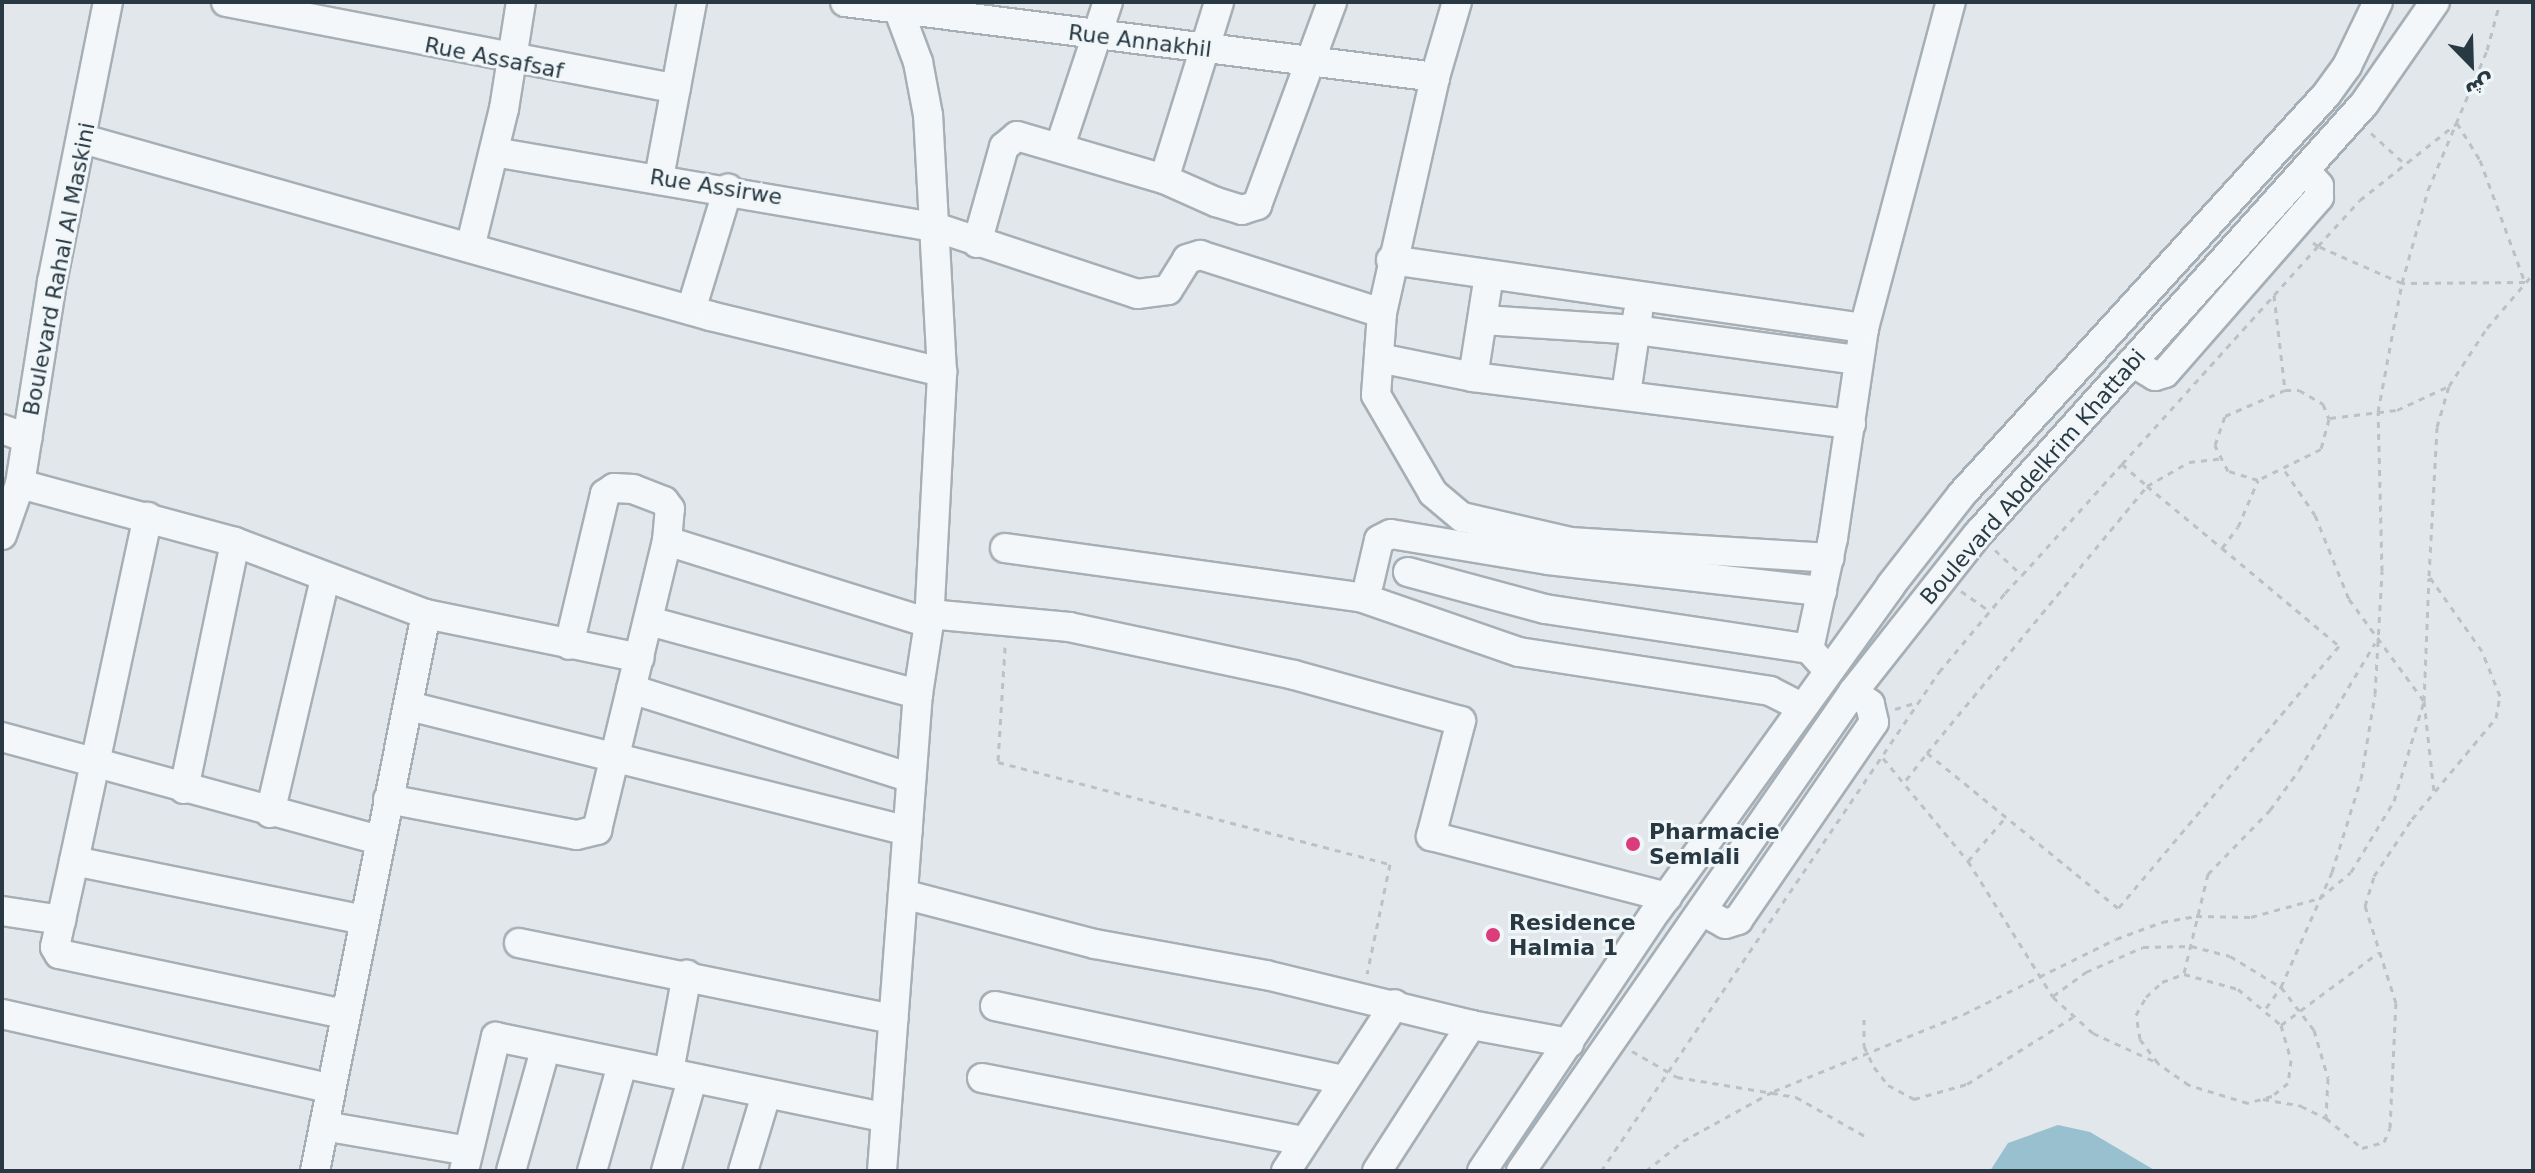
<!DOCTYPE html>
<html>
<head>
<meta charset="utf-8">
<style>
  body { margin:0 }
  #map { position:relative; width:2535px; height:1173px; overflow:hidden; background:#e1e7eb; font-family:"DejaVu Sans","Noto Sans Arabic",sans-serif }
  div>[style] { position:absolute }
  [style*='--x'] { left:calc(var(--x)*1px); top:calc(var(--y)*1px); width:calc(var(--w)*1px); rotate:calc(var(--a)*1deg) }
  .water>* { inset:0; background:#99c0ce }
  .path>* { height:3px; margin-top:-1.5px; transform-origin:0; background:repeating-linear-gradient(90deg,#bbc2c6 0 6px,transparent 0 12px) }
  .roads { filter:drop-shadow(2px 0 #a6afb6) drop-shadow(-2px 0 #a6afb6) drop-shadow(0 2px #a6afb6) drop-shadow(0 -2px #a6afb6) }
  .minor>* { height:28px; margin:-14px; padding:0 14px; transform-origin:14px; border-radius:14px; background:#f4f7f9 }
  .dots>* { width:22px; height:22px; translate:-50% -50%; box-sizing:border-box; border:4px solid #f1f6f8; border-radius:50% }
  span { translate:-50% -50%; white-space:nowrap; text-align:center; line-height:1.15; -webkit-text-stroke:6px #f1f6f8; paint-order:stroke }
  .street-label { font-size:22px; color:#283944 }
  .poi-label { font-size:22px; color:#283944; font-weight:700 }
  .left { translate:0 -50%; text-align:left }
  .frame { position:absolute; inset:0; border:4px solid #283944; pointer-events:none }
  .north { position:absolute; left:2431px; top:24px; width:80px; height:80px; -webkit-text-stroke:6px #f1f6f8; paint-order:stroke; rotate:157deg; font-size:22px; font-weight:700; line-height:32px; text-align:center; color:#283944 }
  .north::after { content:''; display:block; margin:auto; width:28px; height:36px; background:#283944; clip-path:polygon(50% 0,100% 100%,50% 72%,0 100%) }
</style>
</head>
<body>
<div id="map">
  <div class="water">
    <div style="clip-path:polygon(2058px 1125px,2090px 1132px,2156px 1171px,1990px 1171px,2008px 1143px)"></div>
  </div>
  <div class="path">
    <div style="--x:2371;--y:133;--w:45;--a:42.3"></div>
    <div style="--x:2274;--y:295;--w:96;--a:83.4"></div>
    <div style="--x:2285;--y:390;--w:14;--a:0"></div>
    <div style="--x:2299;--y:390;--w:28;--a:30"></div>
    <div style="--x:2323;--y:404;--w:16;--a:68"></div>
    <div style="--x:2329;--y:419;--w:31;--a:105"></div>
    <div style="--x:2321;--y:449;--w:70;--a:153.8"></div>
    <div style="--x:2258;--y:480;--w:31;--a:-163"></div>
    <div style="--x:2228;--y:471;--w:29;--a:-117"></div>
    <div style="--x:2215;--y:445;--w:31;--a:-71"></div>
    <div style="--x:2225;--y:416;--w:65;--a:-23.4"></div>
    <div style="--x:2330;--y:418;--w:67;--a:-6.8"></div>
    <div style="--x:2397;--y:410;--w:57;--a:-24.8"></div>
    <div style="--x:2122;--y:464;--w:33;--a:41"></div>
    <div style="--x:2147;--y:486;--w:97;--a:39.6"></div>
    <div style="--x:2222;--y:548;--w:153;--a:39.9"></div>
    <div style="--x:2339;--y:646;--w:343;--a:130.1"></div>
    <div style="--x:2118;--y:908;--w:246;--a:-140.9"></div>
    <div style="--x:1927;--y:753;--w:346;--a:-50.5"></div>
    <div style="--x:2147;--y:486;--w:48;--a:-29.7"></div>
    <div style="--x:2189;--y:462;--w:30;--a:-6"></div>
    <div style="--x:2285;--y:471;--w:53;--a:55.7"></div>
    <div style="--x:2315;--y:515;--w:91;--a:68"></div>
    <div style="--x:2349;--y:599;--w:127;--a:53.7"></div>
    <div style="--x:2424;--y:701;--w:91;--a:83.7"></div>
    <div style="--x:2222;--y:548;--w:26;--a:-53"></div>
    <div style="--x:2238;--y:527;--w:51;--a:-66.9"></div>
    <div style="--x:1995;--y:550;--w:37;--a:43"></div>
    <div style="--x:1961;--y:591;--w:35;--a:35"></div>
    <div style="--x:1005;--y:647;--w:115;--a:93.5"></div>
    <div style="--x:998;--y:762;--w:405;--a:14.6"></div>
    <div style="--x:1390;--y:864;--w:112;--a:101.8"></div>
    <div style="--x:1895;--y:709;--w:24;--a:-17"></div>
    <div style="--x:1883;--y:758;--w:134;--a:50.5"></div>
    <div style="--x:1968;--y:861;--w:160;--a:58"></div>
    <div style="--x:2053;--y:997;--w:54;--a:42"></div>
    <div style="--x:2093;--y:1033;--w:67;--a:24.7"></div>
    <div style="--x:1906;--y:780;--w:34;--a:-52"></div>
    <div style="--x:1968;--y:861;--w:57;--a:-49.3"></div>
    <div style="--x:2184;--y:973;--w:102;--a:-76.4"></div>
    <div style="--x:2208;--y:874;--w:89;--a:-45.9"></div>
    <div style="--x:2270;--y:810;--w:49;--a:-54.1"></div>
    <div style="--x:2299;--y:770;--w:148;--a:-59.1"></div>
    <div style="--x:2184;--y:974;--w:56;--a:15.5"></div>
    <div style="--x:2238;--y:989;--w:56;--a:39.9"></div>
    <div style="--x:2281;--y:1025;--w:36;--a:74"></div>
    <div style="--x:2291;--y:1060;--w:23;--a:97"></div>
    <div style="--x:2288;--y:1083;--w:21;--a:141"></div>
    <div style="--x:2272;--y:1096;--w:25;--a:164"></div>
    <div style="--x:2248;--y:1103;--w:62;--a:-163"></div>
    <div style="--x:2189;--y:1085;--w:38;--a:-145"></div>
    <div style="--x:2158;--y:1063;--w:30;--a:-127"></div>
    <div style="--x:2140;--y:1039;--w:24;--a:-99"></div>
    <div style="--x:2136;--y:1015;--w:21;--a:-61"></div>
    <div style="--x:2146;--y:997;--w:22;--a:-43"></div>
    <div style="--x:2162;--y:982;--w:23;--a:-20"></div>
    <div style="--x:2053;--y:996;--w:41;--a:-36"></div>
    <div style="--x:2086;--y:972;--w:62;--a:-23.7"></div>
    <div style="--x:2143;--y:947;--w:48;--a:-1.2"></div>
    <div style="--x:2191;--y:946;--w:40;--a:14.4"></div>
    <div style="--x:2230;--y:956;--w:60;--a:31.3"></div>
    <div style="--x:2281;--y:987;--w:54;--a:52.5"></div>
    <div style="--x:2314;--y:1030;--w:50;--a:73.7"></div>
    <div style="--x:2328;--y:1078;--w:40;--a:92.9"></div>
    <div style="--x:2266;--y:1008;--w:26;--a:-54"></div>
    <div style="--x:2281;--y:987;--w:126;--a:-66.1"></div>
    <div style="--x:2332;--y:872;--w:97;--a:-72.7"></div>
    <div style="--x:2361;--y:779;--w:86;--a:-80.6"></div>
    <div style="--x:2375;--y:694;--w:123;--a:-86.7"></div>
    <div style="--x:2382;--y:571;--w:159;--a:-91.4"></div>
    <div style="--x:2378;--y:412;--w:131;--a:-79.5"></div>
    <div style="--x:2402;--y:283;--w:97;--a:-74.4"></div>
    <div style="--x:2428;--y:190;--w:152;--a:-67.1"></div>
    <div style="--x:2487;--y:50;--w:50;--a:-74.8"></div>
    <div style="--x:1864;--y:1019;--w:27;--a:90"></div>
    <div style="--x:1864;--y:1046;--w:23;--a:65"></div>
    <div style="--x:1874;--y:1067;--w:23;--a:52"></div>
    <div style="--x:1888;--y:1085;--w:30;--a:28"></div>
    <div style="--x:1914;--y:1099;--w:55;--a:-15.8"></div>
    <div style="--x:1967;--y:1084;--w:125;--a:-32.3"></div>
    <div style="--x:2281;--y:1025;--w:121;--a:-36.6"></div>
    <div style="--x:1632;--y:1051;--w:52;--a:30"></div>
    <div style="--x:1677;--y:1077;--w:121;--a:9.5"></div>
    <div style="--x:1796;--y:1097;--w:79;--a:29.5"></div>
    <div style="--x:2263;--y:1099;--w:39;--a:10"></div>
    <div style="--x:2301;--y:1106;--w:28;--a:26"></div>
    <div style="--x:2326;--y:1118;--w:47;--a:39.8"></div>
    <div style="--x:2362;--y:1148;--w:23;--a:-15"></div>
    <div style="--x:2384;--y:1142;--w:15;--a:-67"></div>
    <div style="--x:2390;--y:1128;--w:125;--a:-87.3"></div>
    <div style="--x:2396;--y:1003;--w:102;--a:-107.7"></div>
    <div style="--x:2365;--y:906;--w:31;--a:-73"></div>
    <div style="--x:2374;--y:876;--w:69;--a:-56.3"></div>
    <div style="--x:2412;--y:819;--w:131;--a:-50.3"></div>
    <div style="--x:2496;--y:718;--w:22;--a:-80"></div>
    <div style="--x:2500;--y:696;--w:48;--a:-111.8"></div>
    <div style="--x:2482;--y:651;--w:92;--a:-125.2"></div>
    <div style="--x:2429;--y:576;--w:149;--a:-86.9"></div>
    <div style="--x:2437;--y:427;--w:43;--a:-73.7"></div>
    <div style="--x:2449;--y:386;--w:69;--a:-56.8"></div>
    <div style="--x:2487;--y:328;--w:71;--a:-49.6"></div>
    <div style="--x:1601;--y:1171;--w:603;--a:-55.89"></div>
    <div style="--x:1939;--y:672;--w:103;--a:-50.1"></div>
    <div style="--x:2005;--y:593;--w:25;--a:-47"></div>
    <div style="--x:2022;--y:575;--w:149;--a:-48"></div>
    <div style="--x:2122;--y:464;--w:227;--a:-48"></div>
    <div style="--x:2274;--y:295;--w:66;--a:-48.1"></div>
    <div style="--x:2318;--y:246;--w:62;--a:-47.6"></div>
    <div style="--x:2360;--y:200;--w:124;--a:-38.4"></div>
    <div style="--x:2457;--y:123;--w:44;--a:58.1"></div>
    <div style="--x:2480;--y:160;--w:130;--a:69.8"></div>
    <div style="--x:2525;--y:282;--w:123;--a:179.5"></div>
    <div style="--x:2402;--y:283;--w:92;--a:-156.2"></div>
    <div style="--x:2318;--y:246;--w:7;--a:-146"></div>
    <div style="--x:1646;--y:1171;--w:48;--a:-39"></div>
    <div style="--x:1683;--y:1141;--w:104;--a:-28.8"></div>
    <div style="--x:1774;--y:1091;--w:205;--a:-22.1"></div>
    <div style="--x:1964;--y:1014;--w:169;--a:-26.3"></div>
    <div style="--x:2116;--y:939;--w:49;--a:-20.3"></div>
    <div style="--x:2162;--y:922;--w:35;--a:-10"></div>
    <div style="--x:2196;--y:916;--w:55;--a:1"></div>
    <div style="--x:2251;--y:917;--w:72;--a:-15.4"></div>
    <div style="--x:2320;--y:898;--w:40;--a:-40"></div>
    <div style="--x:2351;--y:872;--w:83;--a:-58.8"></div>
    <div style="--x:2394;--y:801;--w:104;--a:-73.3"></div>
    <div style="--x:2424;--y:701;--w:123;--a:-87.7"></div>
  </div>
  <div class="roads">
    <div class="minor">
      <div style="--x:226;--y:2;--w:458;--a:10.9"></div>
      <div style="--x:845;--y:2;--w:595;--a:7.24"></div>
      <div style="--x:83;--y:139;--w:652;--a:15.76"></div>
      <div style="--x:710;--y:316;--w:239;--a:13.6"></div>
      <div style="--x:1060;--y:146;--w:152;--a:-71.6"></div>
      <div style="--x:494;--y:152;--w:450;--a:9.7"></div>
      <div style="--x:938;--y:228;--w:210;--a:18.3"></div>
      <div style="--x:1137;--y:294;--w:31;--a:-7"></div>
      <div style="--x:1168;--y:290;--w:36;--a:-58"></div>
      <div style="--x:1187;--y:259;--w:14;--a:-17"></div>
      <div style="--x:1200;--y:255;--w:191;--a:17.7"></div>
      <div style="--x:1382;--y:313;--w:242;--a:-77.3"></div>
      <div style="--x:1435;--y:77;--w:78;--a:-73.7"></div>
      <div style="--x:659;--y:178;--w:179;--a:-79.4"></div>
      <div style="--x:1164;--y:179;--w:185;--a:-72.7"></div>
      <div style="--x:977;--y:243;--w:100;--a:-74.3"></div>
      <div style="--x:1004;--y:147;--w:17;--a:-40"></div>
      <div style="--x:1017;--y:136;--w:153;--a:16.3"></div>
      <div style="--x:1164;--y:179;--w:57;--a:23.9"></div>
      <div style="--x:1216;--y:202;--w:27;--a:17"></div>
      <div style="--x:1242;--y:210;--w:16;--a:-18"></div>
      <div style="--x:1257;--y:205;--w:216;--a:-69.7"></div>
      <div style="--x:470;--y:248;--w:143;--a:-76.3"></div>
      <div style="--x:504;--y:109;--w:108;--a:-81"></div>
      <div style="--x:1391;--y:260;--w:478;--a:8.2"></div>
      <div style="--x:691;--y:310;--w:127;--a:-73"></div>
      <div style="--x:1382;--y:313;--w:41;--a:94.2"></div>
      <div style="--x:1379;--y:354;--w:7;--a:45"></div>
      <div style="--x:1384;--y:359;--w:91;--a:11.4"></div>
      <div style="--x:1473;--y:377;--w:381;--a:7.1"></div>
      <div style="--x:1483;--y:320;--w:153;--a:3.7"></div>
      <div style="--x:1636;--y:330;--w:224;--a:7.7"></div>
      <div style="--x:1379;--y:354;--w:41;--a:94.2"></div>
      <div style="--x:1376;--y:395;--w:113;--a:59.8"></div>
      <div style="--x:1433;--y:493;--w:38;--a:40"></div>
      <div style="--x:1462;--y:517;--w:111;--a:13"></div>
      <div style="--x:1570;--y:542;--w:260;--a:3.5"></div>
      <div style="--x:2132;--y:362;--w:27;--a:31"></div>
      <div style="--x:2155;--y:376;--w:10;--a:-17"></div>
      <div style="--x:2165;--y:373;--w:234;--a:-48.8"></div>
      <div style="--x:2319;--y:197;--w:11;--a:-90"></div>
      <div style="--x:2319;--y:186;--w:21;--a:-131"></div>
      <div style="--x:1473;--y:377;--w:103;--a:-81.1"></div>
      <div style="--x:1626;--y:394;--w:82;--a:-81.6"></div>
      <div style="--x:2;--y:429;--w:27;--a:20"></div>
      <div style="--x:20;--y:484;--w:223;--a:15.1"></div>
      <div style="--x:235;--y:542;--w:204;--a:20.7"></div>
      <div style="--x:426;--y:614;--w:218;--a:11.6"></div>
      <div style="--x:2;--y:535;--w:54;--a:-70.6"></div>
      <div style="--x:20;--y:484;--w:205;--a:-81"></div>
      <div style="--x:52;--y:282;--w:286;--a:-78.7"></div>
      <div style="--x:667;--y:541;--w:275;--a:17.4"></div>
      <div style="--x:1005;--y:548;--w:358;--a:7.9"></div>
      <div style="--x:1360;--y:597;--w:168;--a:19.1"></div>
      <div style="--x:1519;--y:652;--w:254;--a:8.8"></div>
      <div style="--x:1770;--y:691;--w:35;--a:27"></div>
      <div style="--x:1408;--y:572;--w:142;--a:15.1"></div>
      <div style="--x:1545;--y:609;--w:267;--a:8.6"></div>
      <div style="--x:1369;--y:583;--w:44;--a:-76.9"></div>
      <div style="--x:1379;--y:540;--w:13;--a:-27"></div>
      <div style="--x:1391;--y:534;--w:159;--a:9.4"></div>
      <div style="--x:1548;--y:560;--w:276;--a:6.5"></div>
      <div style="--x:929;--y:614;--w:141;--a:5.3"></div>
      <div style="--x:1069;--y:627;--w:230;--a:12"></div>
      <div style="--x:1294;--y:675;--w:173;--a:15.4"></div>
      <div style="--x:1461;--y:721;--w:119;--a:104.6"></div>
      <div style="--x:1431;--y:836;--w:244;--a:14.5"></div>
      <div style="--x:649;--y:621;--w:279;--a:15.2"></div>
      <div style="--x:1827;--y:669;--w:27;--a:-132"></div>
      <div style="--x:1809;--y:649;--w:114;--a:-77.8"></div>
      <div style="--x:1833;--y:538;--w:212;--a:-81.6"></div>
      <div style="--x:1864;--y:328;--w:337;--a:-75.1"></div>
      <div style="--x:631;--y:689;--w:294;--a:17.6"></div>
      <div style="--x:409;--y:706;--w:514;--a:14.06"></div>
      <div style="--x:2;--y:737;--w:390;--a:15.3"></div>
      <div style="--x:184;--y:789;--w:252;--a:-78.3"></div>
      <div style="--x:388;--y:799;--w:192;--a:10.8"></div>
      <div style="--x:577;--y:835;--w:21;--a:-14"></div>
      <div style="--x:597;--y:830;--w:297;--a:-76.4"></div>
      <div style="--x:667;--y:541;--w:32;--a:-85"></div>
      <div style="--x:670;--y:509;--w:10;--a:-127"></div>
      <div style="--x:664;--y:501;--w:33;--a:-159"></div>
      <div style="--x:633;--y:489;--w:19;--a:-177"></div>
      <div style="--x:614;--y:488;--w:11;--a:146"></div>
      <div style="--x:605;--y:494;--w:155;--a:103.4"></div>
      <div style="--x:270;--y:813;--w:240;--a:-76.8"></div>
      <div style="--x:74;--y:861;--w:352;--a:-77.9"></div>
      <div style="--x:903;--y:894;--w:198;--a:14.6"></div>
      <div style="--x:1095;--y:944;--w:174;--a:10.3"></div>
      <div style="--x:1266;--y:975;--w:211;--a:13.7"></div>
      <div style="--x:1471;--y:1025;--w:100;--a:10.4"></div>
      <div style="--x:2;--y:911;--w:60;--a:8.7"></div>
      <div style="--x:1702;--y:911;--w:26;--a:29"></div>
      <div style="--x:1725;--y:924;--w:14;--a:-17"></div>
      <div style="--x:1738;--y:920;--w:240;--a:-55.5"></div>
      <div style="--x:1874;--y:722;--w:18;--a:-103"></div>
      <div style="--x:1870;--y:704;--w:21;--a:-145"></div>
      <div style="--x:519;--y:943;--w:382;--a:11.5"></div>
      <div style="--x:995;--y:1006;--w:357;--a:12"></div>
      <div style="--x:2;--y:1014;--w:335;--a:12.8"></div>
      <div style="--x:344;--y:1014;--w:291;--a:-168.1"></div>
      <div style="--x:59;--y:954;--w:8;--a:-120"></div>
      <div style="--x:55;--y:947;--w:88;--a:-77.5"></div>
      <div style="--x:74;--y:861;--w:295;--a:11.5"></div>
      <div style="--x:669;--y:1071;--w:98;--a:-79.4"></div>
      <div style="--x:982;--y:1078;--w:328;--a:11.1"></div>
      <div style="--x:324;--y:1126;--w:146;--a:9.8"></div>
      <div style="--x:315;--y:1171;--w:568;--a:-78.73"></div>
      <div style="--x:464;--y:1171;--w:138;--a:-76.6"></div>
      <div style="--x:496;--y:1037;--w:398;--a:11.7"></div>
      <div style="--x:511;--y:1171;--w:126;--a:-74.3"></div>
      <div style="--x:592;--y:1171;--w:110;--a:-74.2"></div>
      <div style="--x:666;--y:1171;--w:95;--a:-74.1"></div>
      <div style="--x:743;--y:1171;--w:79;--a:-73.2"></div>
      <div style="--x:882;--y:1171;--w:478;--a:-85.7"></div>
      <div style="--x:918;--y:694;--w:72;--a:-81.2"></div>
      <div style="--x:929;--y:623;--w:251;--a:-87"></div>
      <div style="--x:942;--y:372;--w:257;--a:-93.1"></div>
      <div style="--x:928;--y:115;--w:54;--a:-100.7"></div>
      <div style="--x:918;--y:62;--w:54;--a:-110.4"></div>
      <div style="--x:1286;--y:1171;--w:199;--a:-56.9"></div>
      <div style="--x:1377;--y:1171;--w:174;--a:-57.2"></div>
      <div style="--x:1482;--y:1171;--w:314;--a:-56.2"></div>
      <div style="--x:1657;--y:910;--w:400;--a:-54.2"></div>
      <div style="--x:1891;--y:585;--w:115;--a:-52"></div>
      <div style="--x:1962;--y:494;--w:540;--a:-47.63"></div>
      <div style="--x:2326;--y:95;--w:36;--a:-54"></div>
      <div style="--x:2347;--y:66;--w:71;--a:-64.2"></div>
      <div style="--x:1521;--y:1171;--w:583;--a:-55.27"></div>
      <div style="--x:1853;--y:692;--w:201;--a:-51.7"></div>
      <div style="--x:1978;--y:534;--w:578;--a:-48.09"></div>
      <div style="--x:2364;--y:104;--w:124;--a:-55.2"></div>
    </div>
  </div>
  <div class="dots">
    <div style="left:1633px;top:844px;background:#da3c7c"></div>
    <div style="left:1493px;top:935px;background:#da3c7c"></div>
  </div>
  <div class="street-label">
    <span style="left:1140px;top:41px;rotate:7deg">Rue Annakhil</span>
    <span style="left:494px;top:58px;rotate:11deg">Rue Assafsaf</span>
    <span style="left:716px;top:187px;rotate:9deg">Rue Assirwe</span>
    <span style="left:59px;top:269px;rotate:-79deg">Boulevard Rahal Al Maskini</span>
    <span style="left:2033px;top:477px;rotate:-49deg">Boulevard Abdelkrim Khattabi</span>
  </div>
  <div class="poi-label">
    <span class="left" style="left:1649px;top:844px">Pharmacie<br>Semlali</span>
    <span class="left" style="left:1509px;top:935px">Residence<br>Halmia 1</span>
  </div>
  <div class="frame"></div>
  <div class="north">ش</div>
</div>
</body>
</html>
